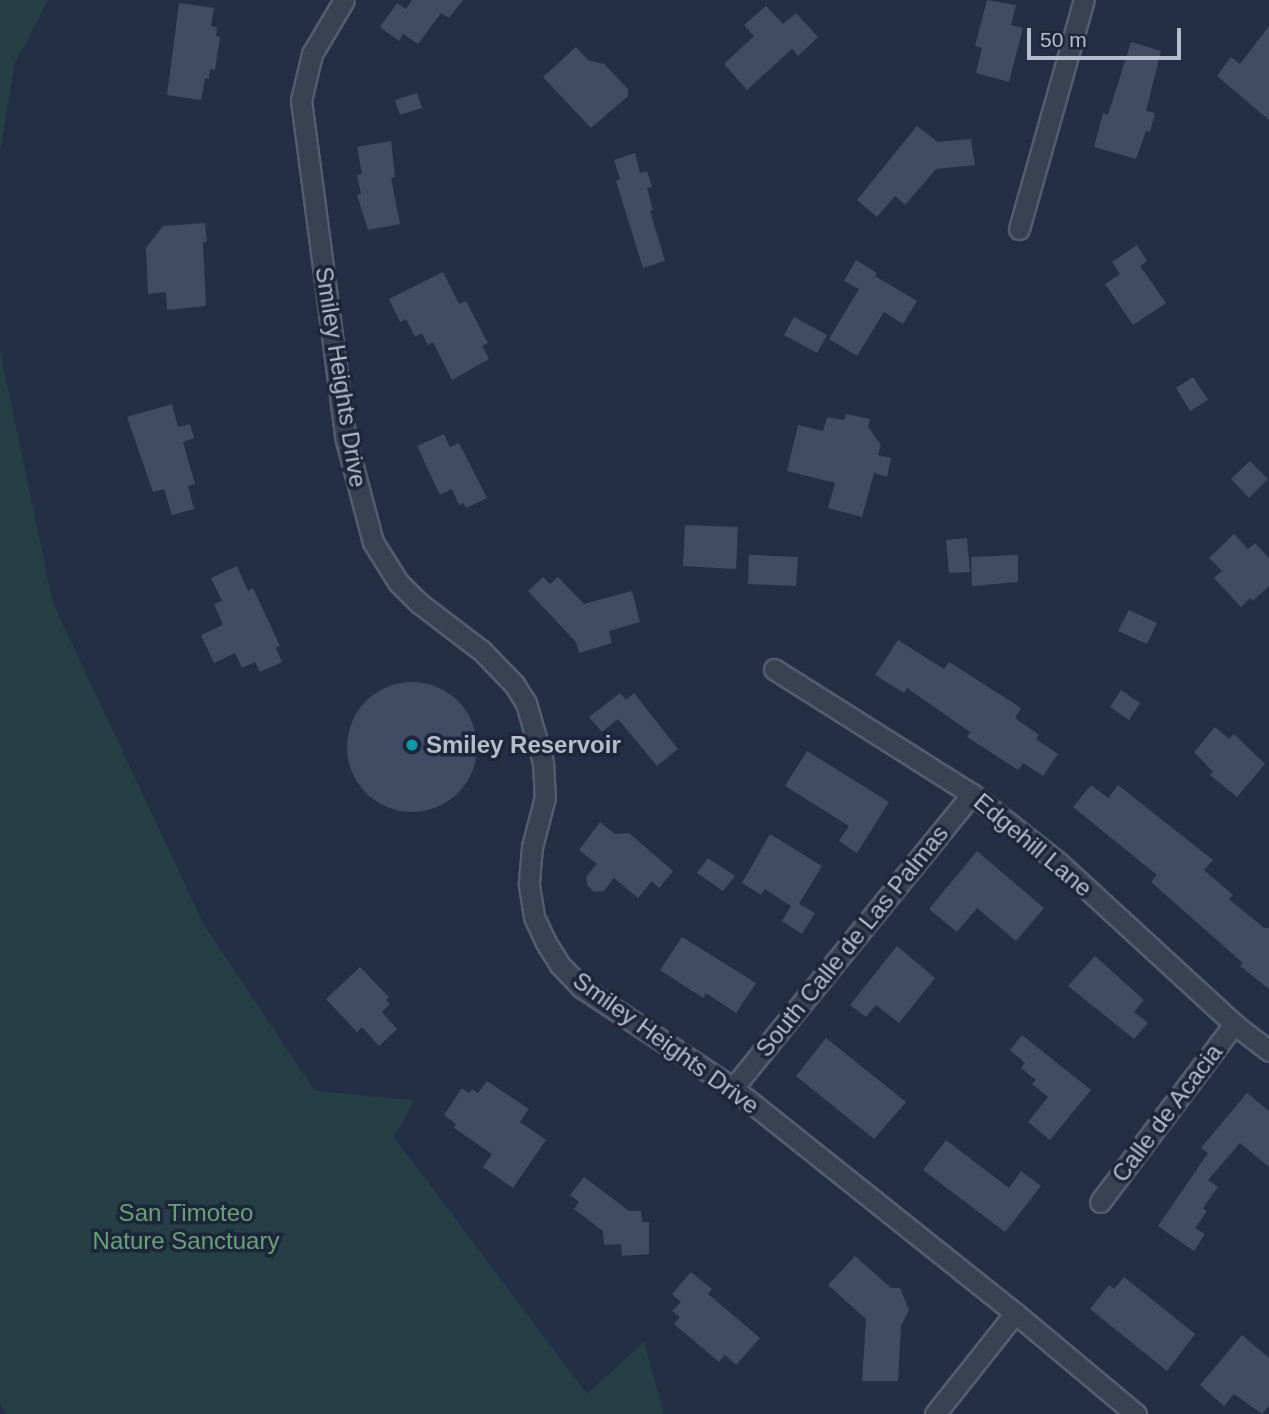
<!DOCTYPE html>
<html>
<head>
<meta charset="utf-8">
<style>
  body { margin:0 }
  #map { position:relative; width:1269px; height:1414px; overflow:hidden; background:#232f44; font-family:Arial,sans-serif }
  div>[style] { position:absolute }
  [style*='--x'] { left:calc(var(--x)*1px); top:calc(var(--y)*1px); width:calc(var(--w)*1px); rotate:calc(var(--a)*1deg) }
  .green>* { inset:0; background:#263f45 }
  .building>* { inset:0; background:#404c64 }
  .round { border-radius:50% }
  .roads { filter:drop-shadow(2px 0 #535d6e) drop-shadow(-2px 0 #535d6e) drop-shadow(0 2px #535d6e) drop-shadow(0 -2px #535d6e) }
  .minor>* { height:19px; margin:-9.5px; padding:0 9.5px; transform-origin:9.5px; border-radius:9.5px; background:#384253 }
  .dots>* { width:19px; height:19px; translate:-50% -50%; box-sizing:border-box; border:4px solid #1d2739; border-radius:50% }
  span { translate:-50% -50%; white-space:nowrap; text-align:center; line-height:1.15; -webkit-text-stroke:7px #1d2739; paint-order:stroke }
  .street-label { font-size:24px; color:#b5bdcd }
  .poi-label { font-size:24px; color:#b5bdcd; font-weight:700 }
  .left { translate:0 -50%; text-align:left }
  .park-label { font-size:24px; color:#6aa079 }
  .scale { position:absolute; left:1027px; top:28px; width:154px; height:32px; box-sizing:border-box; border:4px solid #b5bdcd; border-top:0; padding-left:9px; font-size:21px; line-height:24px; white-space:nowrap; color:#b5bdcd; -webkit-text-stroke:5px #1d2739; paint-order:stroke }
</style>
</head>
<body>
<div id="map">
  <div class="green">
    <div style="clip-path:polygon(0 0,48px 0,15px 63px,0 152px)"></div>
    <div style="clip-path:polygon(0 351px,53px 603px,204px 925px,315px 1091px,414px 1100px,394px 1137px,587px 1394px,644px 1342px,664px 1414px,6px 1414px,0 1404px)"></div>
  </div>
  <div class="building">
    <div style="clip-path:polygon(412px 0,463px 0,449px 18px,441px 13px,418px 44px,403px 34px,399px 41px,380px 27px,397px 3px,406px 9px)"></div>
    <div style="clip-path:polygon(987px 0,1016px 5px,1011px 25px,1023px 28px,1009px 82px,976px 73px,982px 48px,975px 46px)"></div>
    <div style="clip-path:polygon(179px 3px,214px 8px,211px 26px,217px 27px,216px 36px,220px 37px,215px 70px,210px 69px,209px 79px,205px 78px,201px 100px,167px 95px)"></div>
    <div style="clip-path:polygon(766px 6px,783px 24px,796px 13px,818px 37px,798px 56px,792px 49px,747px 90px,724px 64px,754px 36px,744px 25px)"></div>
    <div style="clip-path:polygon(1269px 26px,1269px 120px,1217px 76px,1231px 57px,1240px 64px)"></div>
    <div style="clip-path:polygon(1131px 42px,1161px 51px,1146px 111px,1155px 113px,1150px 132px,1146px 131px,1136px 159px,1094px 147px,1103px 113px,1108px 115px)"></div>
    <div style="clip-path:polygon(576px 47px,588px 60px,604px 64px,628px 89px,628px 96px,591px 128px,543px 77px)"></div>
    <div style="clip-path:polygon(417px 93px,422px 108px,400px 115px,395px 100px)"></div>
    <div style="clip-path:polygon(917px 126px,938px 142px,971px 139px,975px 165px,936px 169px,905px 205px,895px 196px,877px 217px,857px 200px)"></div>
    <div style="clip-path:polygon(391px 141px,395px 177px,391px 178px,400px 224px,368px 230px,357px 195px,361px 194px,357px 175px,362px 174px,357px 147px)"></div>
    <div style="clip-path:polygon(635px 153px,640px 173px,647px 171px,652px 187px,647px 188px,653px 210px,650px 211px,665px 261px,643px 268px,616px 181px,620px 179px,614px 160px)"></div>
    <div style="clip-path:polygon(205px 223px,207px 241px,203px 243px,206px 306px,167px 310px,166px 292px,148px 294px,146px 248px,163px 226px)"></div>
    <div style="clip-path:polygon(1137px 245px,1147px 261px,1140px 266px,1166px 303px,1133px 325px,1105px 284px,1120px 274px,1112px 262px)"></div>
    <div style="clip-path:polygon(856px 260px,877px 273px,875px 276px,917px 301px,903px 324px,884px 312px,857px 356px,829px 339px,859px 289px,844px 281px)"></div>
    <div style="clip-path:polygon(443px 272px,459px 304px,466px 301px,488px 343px,482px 346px,489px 359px,452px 380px,433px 342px,428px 345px,422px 333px,415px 337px,406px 319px,400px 322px,389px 299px)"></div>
    <div style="clip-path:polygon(794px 317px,827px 335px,817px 353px,784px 335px)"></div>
    <div style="clip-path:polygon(1193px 377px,1208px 400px,1190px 411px,1176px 388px)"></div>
    <div style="clip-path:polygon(172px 404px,178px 427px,190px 424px,194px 438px,183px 442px,195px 484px,188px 486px,194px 509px,172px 515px,164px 489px,153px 492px,127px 417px)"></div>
    <div style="clip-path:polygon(846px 414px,870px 419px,868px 427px,881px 445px,878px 455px,891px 458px,887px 477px,874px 473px,862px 517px,828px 508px,835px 483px,787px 471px,798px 425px,823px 431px,827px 417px,844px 420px)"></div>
    <div style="clip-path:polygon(444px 434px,450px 447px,459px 443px,487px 498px,466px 508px,463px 503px,459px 505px,452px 489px,440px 495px,417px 446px)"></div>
    <div style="clip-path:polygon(1250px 461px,1268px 479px,1249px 498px,1231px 479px)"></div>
    <div style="clip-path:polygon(685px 525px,738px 527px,736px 569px,683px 566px)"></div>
    <div style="clip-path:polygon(1234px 534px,1248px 549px,1255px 543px,1269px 558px,1269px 586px,1253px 601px,1250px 598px,1241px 607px,1214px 578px,1222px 571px,1209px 558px)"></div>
    <div style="clip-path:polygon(967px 538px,970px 572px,949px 573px,946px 540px)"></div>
    <div style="clip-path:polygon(749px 555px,798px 557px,796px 586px,748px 584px)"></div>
    <div style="clip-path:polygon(1018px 555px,1018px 582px,972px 586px,971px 557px)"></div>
    <div style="clip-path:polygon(237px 566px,248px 591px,253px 588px,280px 646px,276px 648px,282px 662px,260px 672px,255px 662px,242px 668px,235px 653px,214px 663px,201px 635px,223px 625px,214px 604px,222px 601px,211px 578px)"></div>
    <div style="clip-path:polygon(543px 577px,550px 584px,558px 577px,584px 604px,632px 591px,640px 622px,609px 631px,612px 643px,579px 653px,576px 642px,528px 591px)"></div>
    <div style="clip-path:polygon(1129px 610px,1157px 623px,1147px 644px,1118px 631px)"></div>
    <div style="clip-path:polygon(898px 640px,944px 669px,949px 662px,1021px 708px,1015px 718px,1039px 735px,1036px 739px,1058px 754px,1043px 776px,1023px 763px,1018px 770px,967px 737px,970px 732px,907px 688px,904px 693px,875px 675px)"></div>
    <div class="round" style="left:347px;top:682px;width:130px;height:130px"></div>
    <div style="clip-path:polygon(1121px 690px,1140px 703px,1129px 720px,1110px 707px)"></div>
    <div style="clip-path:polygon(620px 693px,626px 700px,634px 693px,678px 749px,657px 766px,618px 719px,602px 732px,589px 717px)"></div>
    <div style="clip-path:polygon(1215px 727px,1229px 739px,1234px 734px,1265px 764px,1237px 797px,1210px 775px,1213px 772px,1194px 752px)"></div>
    <div style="clip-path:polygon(807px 751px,889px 802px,857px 853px,839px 841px,849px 826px,785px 786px)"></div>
    <div style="clip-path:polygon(1091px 785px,1108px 798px,1118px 785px,1213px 860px,1204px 870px,1233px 895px,1229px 899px,1264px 928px,1269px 928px,1269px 989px,1240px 966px,1243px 963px,1151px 882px,1157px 875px,1073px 807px)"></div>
    <div style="clip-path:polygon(600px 822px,615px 834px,629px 833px,673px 871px,659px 888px,652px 881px,638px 898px,614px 878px,604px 891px,594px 892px,587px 885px,586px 877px,597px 864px,579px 850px)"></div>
    <div style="clip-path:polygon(770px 834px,822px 866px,799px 904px,815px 913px,802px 934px,782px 921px,791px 906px,765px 889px,761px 895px,742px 883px)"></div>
    <div style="clip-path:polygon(977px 851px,1044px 908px,1016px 941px,977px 908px,957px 932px,929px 909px)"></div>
    <div style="clip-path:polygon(708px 858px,735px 876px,723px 891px,697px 873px)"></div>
    <div style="clip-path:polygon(682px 937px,756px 983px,736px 1013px,706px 993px,703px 998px,660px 970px)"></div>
    <div style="clip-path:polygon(897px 946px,935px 978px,899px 1023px,876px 1005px,866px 1017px,850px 1005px)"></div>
    <div style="clip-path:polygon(1095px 956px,1144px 1000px,1134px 1012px,1148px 1023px,1134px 1039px,1068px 986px)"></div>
    <div style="clip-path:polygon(360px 967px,389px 997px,386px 1000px,390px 1004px,382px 1012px,397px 1029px,379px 1046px,362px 1027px,357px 1032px,326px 999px)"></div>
    <div style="clip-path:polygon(1022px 1035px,1091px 1090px,1050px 1140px,1028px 1122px,1048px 1097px,1032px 1084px,1036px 1080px,1021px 1068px,1025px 1063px,1010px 1050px)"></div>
    <div style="clip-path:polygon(826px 1038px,906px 1102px,874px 1139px,796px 1076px)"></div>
    <div style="clip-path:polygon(487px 1081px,529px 1109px,520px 1122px,546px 1140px,513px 1188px,483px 1167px,492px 1154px,454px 1128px,456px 1124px,444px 1115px,462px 1088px,469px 1093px,472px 1089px,478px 1093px)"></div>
    <div style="clip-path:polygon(1247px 1093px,1269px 1111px,1269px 1167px,1240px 1143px,1208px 1180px,1218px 1187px,1203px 1208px,1207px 1211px,1195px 1228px,1205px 1234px,1194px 1251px,1158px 1226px,1208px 1153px,1201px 1148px)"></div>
    <div style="clip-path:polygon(946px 1140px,1009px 1188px,1021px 1171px,1041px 1186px,1005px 1232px,923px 1170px)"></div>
    <div style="clip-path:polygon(584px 1177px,629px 1211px,641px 1211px,642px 1222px,649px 1222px,649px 1254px,622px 1256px,621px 1244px,604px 1245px,603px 1231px,574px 1209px,579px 1202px,570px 1195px)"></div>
    <div style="clip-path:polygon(855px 1256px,891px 1288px,900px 1288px,909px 1310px,901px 1326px,898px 1381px,862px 1381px,866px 1319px,828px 1285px)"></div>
    <div style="clip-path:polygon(691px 1272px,712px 1289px,708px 1294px,760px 1338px,736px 1365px,725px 1355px,719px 1362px,674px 1324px,680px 1317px,672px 1311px,681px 1302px,672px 1294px)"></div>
    <div style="clip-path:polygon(1124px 1277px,1195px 1334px,1167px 1371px,1090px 1309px,1109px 1285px,1114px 1289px)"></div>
    <div style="clip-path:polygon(1242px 1335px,1269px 1358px,1269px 1406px,1262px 1414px,1234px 1394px,1224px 1406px,1200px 1385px)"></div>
  </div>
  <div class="roads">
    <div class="minor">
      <div style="--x:344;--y:0;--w:63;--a:120.7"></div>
      <div style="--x:312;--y:54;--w:47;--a:103.4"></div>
      <div style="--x:301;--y:100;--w:343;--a:82.5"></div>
      <div style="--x:346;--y:440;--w:106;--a:75.2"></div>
      <div style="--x:373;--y:542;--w:47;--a:58"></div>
      <div style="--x:398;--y:582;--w:30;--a:45"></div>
      <div style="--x:419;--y:603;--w:79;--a:37.3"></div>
      <div style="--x:482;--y:651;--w:46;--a:45.9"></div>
      <div style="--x:514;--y:684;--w:22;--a:58"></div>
      <div style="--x:526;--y:703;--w:61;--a:73.9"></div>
      <div style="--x:543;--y:762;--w:35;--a:87"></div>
      <div style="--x:545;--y:797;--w:52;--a:104.6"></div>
      <div style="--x:532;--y:847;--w:38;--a:95"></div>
      <div style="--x:529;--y:885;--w:32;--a:81"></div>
      <div style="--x:534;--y:917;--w:26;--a:65"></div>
      <div style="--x:545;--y:941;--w:28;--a:58"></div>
      <div style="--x:560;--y:965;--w:30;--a:46"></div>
      <div style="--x:581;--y:987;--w:182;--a:33.6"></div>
      <div style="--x:733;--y:1088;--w:361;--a:38.6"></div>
      <div style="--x:1015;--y:1313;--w:158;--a:39.9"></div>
      <div style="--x:1019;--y:229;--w:238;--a:-74.2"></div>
      <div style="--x:774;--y:669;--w:234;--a:32.3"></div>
      <div style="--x:972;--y:794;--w:111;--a:38.4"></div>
      <div style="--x:1059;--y:863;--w:238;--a:42.6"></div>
      <div style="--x:1234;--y:1024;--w:44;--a:37.6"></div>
      <div style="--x:733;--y:1088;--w:379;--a:-50.9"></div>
      <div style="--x:1100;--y:1202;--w:223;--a:-53"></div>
      <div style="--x:935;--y:1414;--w:129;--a:-51.6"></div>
    </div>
  </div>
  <div class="dots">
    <div style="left:412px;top:745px;background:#0f9aa8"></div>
  </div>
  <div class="street-label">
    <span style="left:341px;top:377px;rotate:81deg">Smiley Heights Drive</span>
    <span style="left:1033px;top:845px;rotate:40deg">Edgehill Lane</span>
    <span style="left:852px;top:941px;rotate:-51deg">South Calle de Las Palmas</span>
    <span style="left:666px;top:1043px;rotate:36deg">Smiley Heights Drive</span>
    <span style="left:1167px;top:1113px;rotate:-53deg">Calle de Acacia</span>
  </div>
  <div class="poi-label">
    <span class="left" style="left:426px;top:745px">Smiley Reservoir</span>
  </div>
  <div class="park-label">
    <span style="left:186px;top:1227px">San Timoteo<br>Nature Sanctuary</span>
  </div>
  <div class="scale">50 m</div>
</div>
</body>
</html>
